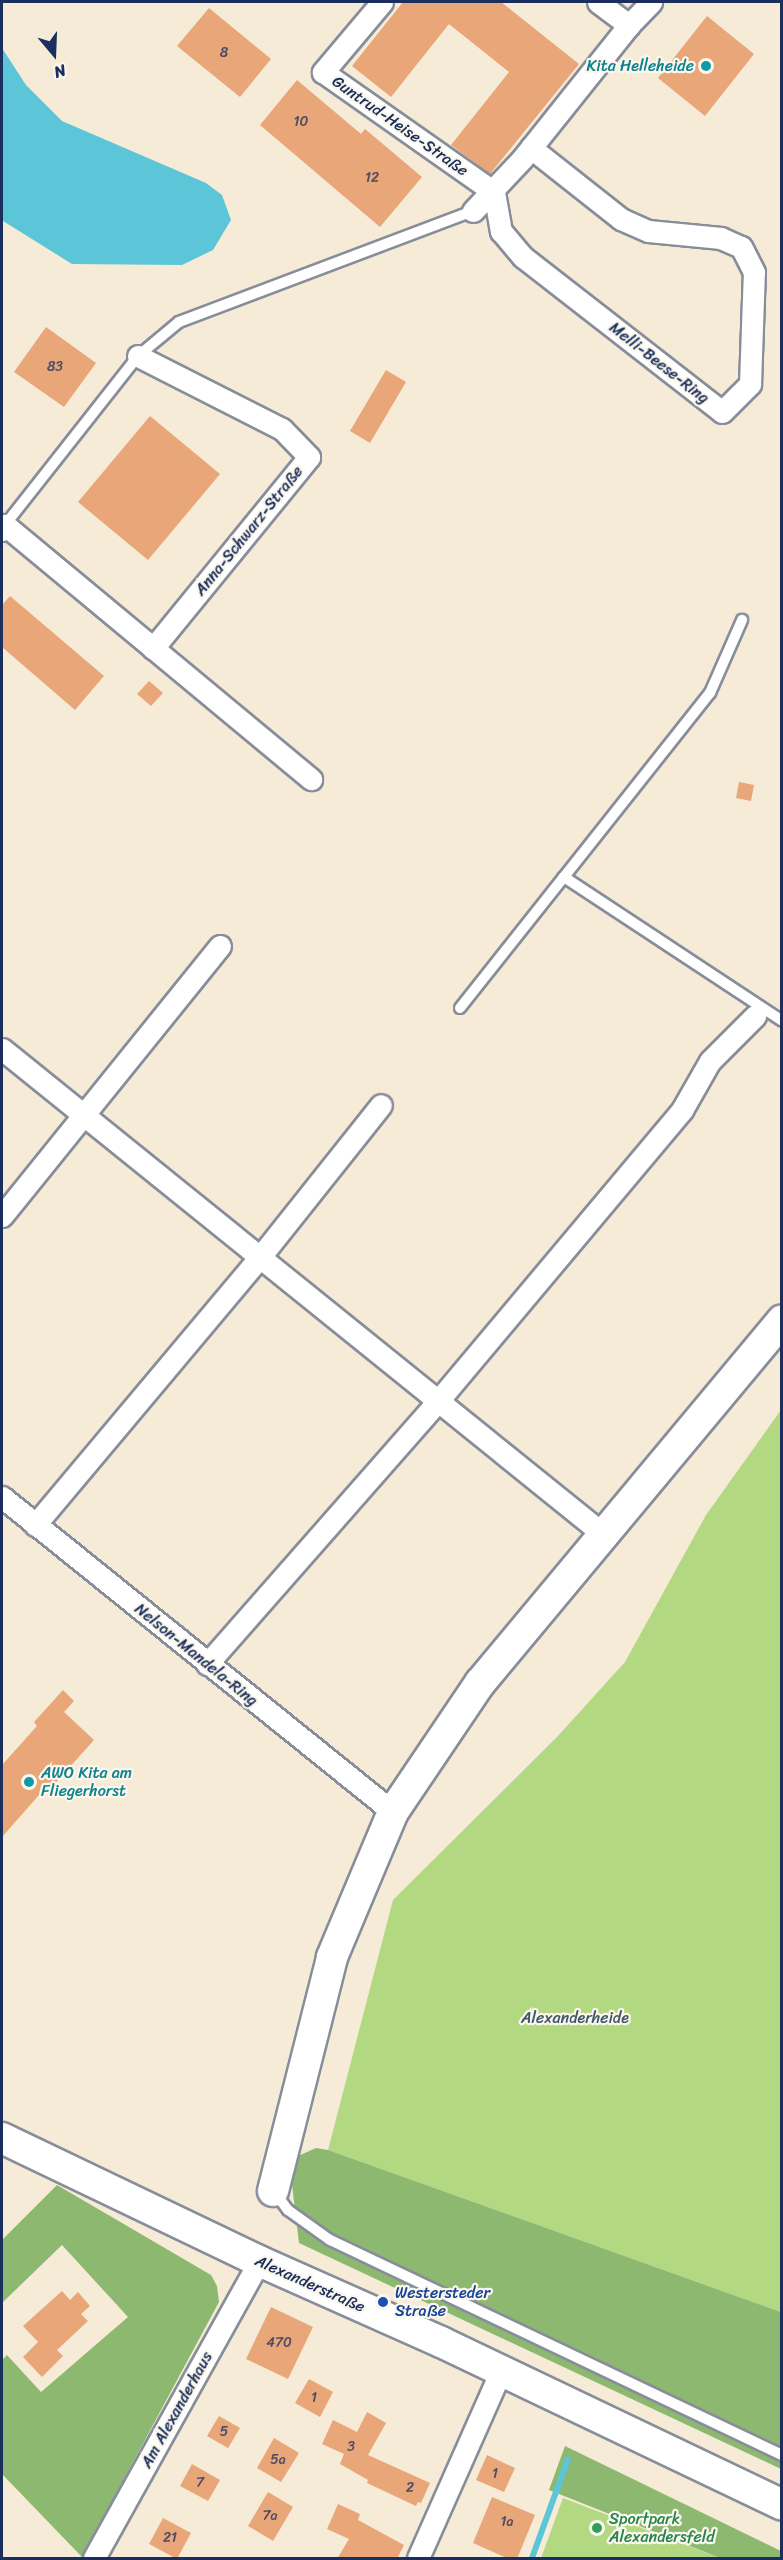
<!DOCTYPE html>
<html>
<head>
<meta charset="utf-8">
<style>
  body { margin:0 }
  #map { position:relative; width:783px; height:2560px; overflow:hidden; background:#f6ebd7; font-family:Sriracha,sans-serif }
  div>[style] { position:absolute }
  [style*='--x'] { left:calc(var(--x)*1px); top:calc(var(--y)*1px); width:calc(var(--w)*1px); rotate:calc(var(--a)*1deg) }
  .green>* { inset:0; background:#b2d882 }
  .forest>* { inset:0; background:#8db870 }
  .water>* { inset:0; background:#5cc6d8 }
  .stream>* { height:6px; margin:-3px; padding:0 3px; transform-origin:3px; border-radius:3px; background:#5cc6d8 }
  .building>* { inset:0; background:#e8a679 }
  .roads { filter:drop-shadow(2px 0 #888d9a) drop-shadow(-2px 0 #888d9a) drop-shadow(0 2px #888d9a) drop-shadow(0 -2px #888d9a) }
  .lane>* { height:10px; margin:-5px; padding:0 5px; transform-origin:5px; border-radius:5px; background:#fff }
  .street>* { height:21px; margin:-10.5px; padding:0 10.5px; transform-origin:10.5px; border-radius:10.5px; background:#fff }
  .secondary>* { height:30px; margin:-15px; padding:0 15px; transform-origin:15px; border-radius:15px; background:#fff }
  .dots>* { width:16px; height:16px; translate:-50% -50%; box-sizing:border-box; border:3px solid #fbf7ec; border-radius:50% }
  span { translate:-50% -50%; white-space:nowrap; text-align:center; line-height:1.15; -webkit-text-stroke:4.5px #fbf7ec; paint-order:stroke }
  .number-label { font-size:14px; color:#4e4d65 }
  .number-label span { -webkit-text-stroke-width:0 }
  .culture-label { font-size:16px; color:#0d838f }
  .right { translate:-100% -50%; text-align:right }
  .left { translate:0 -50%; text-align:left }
  .street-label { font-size:16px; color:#1b2f5e }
  .park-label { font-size:16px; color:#415967 }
  .transit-label { font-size:16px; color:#164399 }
  .leisure-label { font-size:16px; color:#27864d }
  .frame { position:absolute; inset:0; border:3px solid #1b2f5e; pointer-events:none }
  .north { position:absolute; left:24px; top:24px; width:60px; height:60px; -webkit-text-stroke:4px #fbf7ec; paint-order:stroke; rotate:161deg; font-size:16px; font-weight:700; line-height:24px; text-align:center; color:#1b2f5e }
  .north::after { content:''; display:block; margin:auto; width:21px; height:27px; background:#1b2f5e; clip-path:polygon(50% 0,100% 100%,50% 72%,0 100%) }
</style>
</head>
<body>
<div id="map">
  <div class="green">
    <div style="clip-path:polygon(781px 1410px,781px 2312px,328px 2150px,393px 1900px,557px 1737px,625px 1662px,706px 1515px)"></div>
    <div style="clip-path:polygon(563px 2498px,720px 2558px,541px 2558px)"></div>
  </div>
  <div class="forest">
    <div style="clip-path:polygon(316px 2148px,328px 2150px,781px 2312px,781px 2469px,299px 2243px,289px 2160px)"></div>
    <div style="clip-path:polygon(57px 2185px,211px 2275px,217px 2286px,219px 2302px,82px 2557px,2px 2474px,2px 2360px,7px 2355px,41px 2392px,128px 2317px,62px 2245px,2px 2303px,2px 2240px)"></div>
    <div style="clip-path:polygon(565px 2446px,781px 2551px,781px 2558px,720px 2558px,549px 2490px)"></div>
  </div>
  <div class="water">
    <div style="clip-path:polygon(2px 48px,26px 85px,62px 121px,206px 183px,222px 195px,231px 220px,213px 250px,182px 265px,72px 264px,3px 221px)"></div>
  </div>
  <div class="stream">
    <div style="--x:532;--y:2558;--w:105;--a:-70"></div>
  </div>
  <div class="building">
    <div style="clip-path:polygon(403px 2px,501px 2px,579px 64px,490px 174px,451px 145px,509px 72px,449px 24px,391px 97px,352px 66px)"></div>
    <div style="clip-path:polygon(209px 8px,271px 59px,240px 97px,177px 46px)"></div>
    <div style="clip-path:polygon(707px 16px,754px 54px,705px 116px,658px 78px)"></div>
    <div style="clip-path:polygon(297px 80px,361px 134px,365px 129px,422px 177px,380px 227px,260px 125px)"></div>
    <div style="clip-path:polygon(46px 327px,96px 363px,64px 407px,14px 372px)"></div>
    <div style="clip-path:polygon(386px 370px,406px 382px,370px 443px,350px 431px)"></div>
    <div style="clip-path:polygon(150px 416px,220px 474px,148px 560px,78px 502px)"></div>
    <div style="clip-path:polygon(10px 596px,104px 676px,75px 710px,2px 647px,2px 605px)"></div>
    <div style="clip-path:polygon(149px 681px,163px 693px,151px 706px,137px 694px)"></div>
    <div style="clip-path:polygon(739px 782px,754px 785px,751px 801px,736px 798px)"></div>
    <div style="clip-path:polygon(63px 1690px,74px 1701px,64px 1712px,94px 1740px,42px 1798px,39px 1795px,2px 1837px,2px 1765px,37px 1726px,34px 1722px)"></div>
    <div style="clip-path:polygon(62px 2291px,70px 2300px,78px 2292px,90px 2306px,81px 2314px,88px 2321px,57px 2350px,63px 2356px,42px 2377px,23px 2357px,38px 2342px,23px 2326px)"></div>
    <div style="clip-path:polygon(271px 2307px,313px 2327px,288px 2379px,246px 2359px)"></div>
    <div style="clip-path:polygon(309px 2379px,333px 2392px,320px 2417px,295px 2403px)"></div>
    <div style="clip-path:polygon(367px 2412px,386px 2423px,368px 2455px,430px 2483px,421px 2503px,418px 2502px,416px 2506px,367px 2483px,368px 2480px,340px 2464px,344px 2454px,322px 2444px,333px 2420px,357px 2432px)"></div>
    <div style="clip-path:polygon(219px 2416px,240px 2428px,228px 2448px,207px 2436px)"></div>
    <div style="clip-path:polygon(274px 2438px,299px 2453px,281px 2482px,257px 2468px)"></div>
    <div style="clip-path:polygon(487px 2455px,515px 2468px,504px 2492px,476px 2480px)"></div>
    <div style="clip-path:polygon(192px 2464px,220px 2480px,208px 2501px,180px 2486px)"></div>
    <div style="clip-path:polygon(268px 2492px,293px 2507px,273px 2541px,248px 2526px)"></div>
    <div style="clip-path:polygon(492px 2497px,535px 2515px,517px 2559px,509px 2559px,473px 2543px)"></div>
    <div style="clip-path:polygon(338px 2504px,360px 2514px,358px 2520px,404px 2545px,397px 2559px,337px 2559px,349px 2539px,327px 2529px)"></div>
    <div style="clip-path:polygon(163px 2518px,191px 2533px,177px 2559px,149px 2544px)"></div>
  </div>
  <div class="roads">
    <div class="lane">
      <div style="--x:5;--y:525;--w:215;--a:-51.8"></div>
      <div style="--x:138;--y:356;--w:53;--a:-39.7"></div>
      <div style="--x:179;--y:322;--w:314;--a:-20.7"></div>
      <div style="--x:564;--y:877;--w:235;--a:-51.6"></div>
      <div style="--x:710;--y:693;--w:80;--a:-66.3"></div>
      <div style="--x:460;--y:1008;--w:167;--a:-51.6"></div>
      <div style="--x:564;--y:877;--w:261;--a:33.4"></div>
      <div style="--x:274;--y:2191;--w:24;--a:54"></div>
      <div style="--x:288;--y:2210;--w:52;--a:35.5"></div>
      <div style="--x:330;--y:2240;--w:501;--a:25.44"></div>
    </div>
    <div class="street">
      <div style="--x:382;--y:2;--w:92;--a:130.1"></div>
      <div style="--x:323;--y:72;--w:209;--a:35.1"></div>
      <div style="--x:494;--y:192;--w:40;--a:80"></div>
      <div style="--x:501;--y:231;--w:34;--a:50"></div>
      <div style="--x:523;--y:257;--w:252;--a:37.9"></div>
      <div style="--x:722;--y:412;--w:40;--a:-45"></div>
      <div style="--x:750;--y:384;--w:112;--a:-88"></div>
      <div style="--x:754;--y:272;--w:28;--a:-117"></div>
      <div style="--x:741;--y:247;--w:22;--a:-156"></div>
      <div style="--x:721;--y:238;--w:73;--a:-174.5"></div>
      <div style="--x:648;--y:231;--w:30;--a:-156"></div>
      <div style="--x:621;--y:219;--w:115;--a:-141.7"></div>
      <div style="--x:598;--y:2;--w:39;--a:37"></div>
      <div style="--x:473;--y:211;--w:71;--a:-46.7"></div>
      <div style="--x:522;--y:159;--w:171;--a:-51.4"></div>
      <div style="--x:629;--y:25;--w:32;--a:-46"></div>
      <div style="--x:138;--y:356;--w:161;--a:26.9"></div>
      <div style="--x:282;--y:429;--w:39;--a:46"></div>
      <div style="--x:309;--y:457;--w:247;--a:129.2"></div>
      <div style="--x:2;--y:530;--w:6;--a:-59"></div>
      <div style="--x:5;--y:525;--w:398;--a:39.7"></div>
      <div style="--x:2;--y:1049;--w:772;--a:38.9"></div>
      <div style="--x:2;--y:1216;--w:347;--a:-51.1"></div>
      <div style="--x:2;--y:1497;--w:502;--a:38.86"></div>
      <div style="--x:35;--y:1525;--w:350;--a:-50"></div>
      <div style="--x:260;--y:1257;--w:194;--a:-51.5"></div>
      <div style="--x:207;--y:1664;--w:350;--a:-48.7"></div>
      <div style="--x:438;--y:1401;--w:380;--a:-50"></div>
      <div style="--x:682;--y:1110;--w:56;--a:-60.3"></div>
      <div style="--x:710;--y:1061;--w:64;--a:-45"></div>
      <div style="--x:94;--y:2558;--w:340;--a:-60.9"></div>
      <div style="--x:418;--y:2558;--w:205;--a:-66.1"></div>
    </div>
    <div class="secondary">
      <div style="--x:2;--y:2138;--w:285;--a:25.6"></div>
      <div style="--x:259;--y:2261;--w:199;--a:24"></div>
      <div style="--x:441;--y:2342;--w:378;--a:25.5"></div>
      <div style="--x:273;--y:2191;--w:241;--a:-75.8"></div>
      <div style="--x:332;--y:1957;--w:157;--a:-67.2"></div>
      <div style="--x:393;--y:1812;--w:156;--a:-56"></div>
      <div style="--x:480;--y:1683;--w:472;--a:-50.2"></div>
    </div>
  </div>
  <div class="dots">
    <div style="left:706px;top:66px;background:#0f9aa8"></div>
    <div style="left:29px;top:1782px;background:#0f9aa8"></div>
    <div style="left:383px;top:2302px;background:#1a4fb4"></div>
    <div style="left:597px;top:2528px;background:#2e9e5b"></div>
  </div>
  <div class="number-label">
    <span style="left:224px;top:53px">8</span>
    <span style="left:301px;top:122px">10</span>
    <span style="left:372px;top:178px">12</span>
    <span style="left:55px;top:367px">83</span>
    <span style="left:279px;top:2343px">470</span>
    <span style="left:314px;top:2398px">1</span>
    <span style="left:224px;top:2432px">5</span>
    <span style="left:351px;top:2447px">3</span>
    <span style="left:278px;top:2460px">5a</span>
    <span style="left:495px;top:2474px">1</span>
    <span style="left:200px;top:2483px">7</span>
    <span style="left:410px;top:2488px">2</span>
    <span style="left:270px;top:2516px">7a</span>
    <span style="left:507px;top:2522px">1a</span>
    <span style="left:170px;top:2538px">21</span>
  </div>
  <div class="culture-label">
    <span class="right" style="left:694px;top:66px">Kita Helleheide</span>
    <span class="left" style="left:41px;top:1782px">AWO Kita am<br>Fliegerhorst</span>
  </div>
  <div class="street-label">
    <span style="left:400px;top:126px;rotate:35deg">Guntrud-Heise-Straße</span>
    <span style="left:659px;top:363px;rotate:38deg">Melli-Beese-Ring</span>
    <span style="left:249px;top:531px;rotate:-51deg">Anna-Schwarz-Straße</span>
    <span style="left:196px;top:1655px;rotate:39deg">Nelson-Mandela-Ring</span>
    <span style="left:310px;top:2284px;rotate:24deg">Alexanderstraße</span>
    <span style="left:177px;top:2410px;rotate:-61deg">Am Alexanderhaus</span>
  </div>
  <div class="park-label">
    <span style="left:575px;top:2018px">Alexanderheide</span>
  </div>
  <div class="transit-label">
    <span class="left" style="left:395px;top:2302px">Westersteder<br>Straße</span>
  </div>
  <div class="leisure-label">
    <span class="left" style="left:609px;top:2528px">Sportpark<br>Alexandersfeld</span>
  </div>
  <div class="frame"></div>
  <div class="north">N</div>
</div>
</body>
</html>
